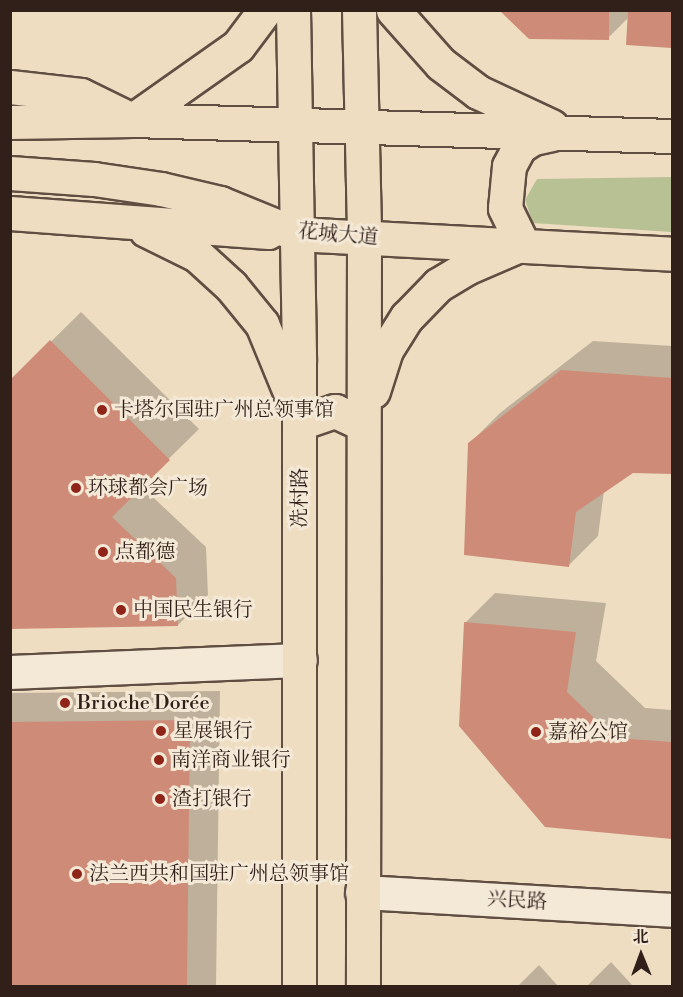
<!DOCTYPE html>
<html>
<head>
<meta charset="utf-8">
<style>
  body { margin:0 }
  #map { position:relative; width:683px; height:997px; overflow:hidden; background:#eeddc1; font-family:"Libre Bodoni","Noto Serif SC",serif }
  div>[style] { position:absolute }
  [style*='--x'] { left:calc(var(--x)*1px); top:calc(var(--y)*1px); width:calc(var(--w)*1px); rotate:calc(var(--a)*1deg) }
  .green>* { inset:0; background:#b7c194 }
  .shadow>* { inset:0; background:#0003 }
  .building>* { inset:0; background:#ce8c78 }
  .roads { filter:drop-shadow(2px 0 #604e43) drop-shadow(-2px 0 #604e43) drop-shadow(0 2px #604e43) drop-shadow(0 -2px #604e43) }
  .minor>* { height:33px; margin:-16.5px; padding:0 16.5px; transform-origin:16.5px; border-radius:16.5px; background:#f4e9d7 }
  .major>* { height:33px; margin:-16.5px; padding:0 16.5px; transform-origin:16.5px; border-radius:16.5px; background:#eeddc1 }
  .dots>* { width:16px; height:16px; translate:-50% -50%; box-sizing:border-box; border:3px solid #f4e9d7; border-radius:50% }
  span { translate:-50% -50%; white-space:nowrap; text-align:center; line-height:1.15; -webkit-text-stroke:6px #f4e9d7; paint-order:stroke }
  .street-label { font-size:20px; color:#311f19 }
  .poi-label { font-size:20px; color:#311f19 }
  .left { translate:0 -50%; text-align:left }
  .frame { position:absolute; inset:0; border:12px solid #311f19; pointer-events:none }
  .north { position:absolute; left:611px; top:925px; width:60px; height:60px; -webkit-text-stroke:4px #f4e9d7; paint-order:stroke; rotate:359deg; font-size:16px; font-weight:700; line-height:24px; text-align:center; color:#311f19 }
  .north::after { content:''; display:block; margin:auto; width:21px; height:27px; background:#311f19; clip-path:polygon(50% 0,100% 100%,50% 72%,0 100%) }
</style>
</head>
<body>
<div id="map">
  <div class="green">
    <div style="clip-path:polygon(672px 177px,672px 232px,533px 223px,525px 200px,537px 179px)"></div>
  </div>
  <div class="shadow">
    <div style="clip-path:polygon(501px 10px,672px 10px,672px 46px,628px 44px,629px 17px,608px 38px)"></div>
    <div style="clip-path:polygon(81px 312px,199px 429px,141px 486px,206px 547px,208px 595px,178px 625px,10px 382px)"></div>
    <div style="clip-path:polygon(593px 341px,672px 346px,672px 472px,632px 471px,604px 491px,598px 536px,568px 566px,470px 443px,500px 413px)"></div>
    <div style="clip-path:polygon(495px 593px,606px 603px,596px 661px,645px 708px,672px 710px,672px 838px,545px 825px,465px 623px)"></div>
    <div style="clip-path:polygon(220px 691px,216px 986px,10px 986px,10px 693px)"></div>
    <div style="clip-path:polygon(611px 962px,633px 986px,587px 986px)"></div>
    <div style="clip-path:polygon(539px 965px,558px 986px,518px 986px)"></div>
  </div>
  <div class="building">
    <div style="clip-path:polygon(499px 10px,609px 10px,609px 40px,529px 39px)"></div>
    <div style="clip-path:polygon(628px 10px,672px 10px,672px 48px,626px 45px)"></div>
    <div style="clip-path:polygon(50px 340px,170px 460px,112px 517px,176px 578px,178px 626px,10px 629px,10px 380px)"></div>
    <div style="clip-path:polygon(561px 370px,672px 378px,672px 474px,633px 473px,576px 512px,569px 567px,464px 555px,468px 443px)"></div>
    <div style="clip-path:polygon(464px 622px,576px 632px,567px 692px,615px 738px,672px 742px,672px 839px,545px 827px,459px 726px)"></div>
    <div style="clip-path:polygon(190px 720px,187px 986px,10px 986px,10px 722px)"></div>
  </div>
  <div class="roads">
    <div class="minor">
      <div style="--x:10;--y:672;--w:290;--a:-2.4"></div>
      <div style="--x:362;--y:892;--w:311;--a:3.3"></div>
    </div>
    <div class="major">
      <div style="--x:293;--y:10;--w:351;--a:89"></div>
      <div style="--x:299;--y:361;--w:625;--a:90"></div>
      <div style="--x:359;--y:10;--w:228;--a:88.7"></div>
      <div style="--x:364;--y:238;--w:748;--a:90.08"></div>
      <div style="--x:393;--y:10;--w:72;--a:48.4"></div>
      <div style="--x:441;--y:64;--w:46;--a:37.1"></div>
      <div style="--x:478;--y:92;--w:81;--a:25"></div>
      <div style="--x:10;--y:87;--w:71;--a:6.4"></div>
      <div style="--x:81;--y:95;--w:50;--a:26.1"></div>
      <div style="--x:133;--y:120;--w:128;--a:-35.2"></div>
      <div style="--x:238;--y:46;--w:45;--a:-53.1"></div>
      <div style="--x:10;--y:122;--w:123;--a:-0.9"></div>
      <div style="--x:133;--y:120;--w:539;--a:1.7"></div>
      <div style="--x:10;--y:173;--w:84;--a:4.1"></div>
      <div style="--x:94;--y:179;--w:68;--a:8.5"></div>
      <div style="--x:161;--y:189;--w:61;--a:13.3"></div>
      <div style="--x:220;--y:203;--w:82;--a:22.2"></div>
      <div style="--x:296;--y:234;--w:377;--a:3"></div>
      <div style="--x:10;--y:213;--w:259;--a:4.2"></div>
      <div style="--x:146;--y:230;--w:57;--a:26.1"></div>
      <div style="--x:197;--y:255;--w:46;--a:42.4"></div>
      <div style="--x:231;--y:286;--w:49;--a:50.8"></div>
      <div style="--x:262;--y:324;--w:79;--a:67.7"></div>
      <div style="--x:522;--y:243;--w:39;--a:-116"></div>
      <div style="--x:505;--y:208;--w:42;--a:-84.6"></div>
      <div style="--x:509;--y:166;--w:21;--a:-62"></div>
      <div style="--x:519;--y:147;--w:17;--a:-33"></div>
      <div style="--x:533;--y:138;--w:19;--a:-12"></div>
      <div style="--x:373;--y:391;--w:43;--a:-72.4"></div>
      <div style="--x:386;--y:350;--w:39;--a:-58"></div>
      <div style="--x:407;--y:317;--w:45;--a:-45.9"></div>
      <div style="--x:438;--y:285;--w:33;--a:-31"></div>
      <div style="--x:466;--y:268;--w:53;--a:-23.2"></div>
      <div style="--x:300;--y:423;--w:37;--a:-19"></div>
      <div style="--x:335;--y:411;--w:31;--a:25"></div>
    </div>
  </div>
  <div class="dots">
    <div style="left:102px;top:410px;background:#8f2418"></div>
    <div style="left:76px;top:488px;background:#8f2418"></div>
    <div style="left:103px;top:552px;background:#8f2418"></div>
    <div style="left:121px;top:610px;background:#8f2418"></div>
    <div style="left:65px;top:703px;background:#8f2418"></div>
    <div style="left:161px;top:731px;background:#8f2418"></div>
    <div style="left:536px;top:732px;background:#8f2418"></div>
    <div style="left:159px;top:760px;background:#8f2418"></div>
    <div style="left:160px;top:799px;background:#8f2418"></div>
    <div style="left:77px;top:874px;background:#8f2418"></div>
  </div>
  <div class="street-label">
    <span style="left:338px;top:235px;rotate:5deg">花城大道</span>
    <span style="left:300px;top:498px;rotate:-90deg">冼村路</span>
    <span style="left:517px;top:901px;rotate:3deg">兴民路</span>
  </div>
  <div class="poi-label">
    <span class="left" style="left:114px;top:410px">卡塔尔国驻广州总领事馆</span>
    <span class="left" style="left:88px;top:488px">环球都会广场</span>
    <span class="left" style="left:115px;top:552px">点都德</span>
    <span class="left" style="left:133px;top:610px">中国民生银行</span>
    <span class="left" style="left:77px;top:703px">Brioche Dorée</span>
    <span class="left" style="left:173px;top:731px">星展银行</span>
    <span class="left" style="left:548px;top:732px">嘉裕公馆</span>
    <span class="left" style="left:171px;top:760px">南洋商业银行</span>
    <span class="left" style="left:172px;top:799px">渣打银行</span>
    <span class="left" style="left:89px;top:874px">法兰西共和国驻广州总领事馆</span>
  </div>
  <div class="frame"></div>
  <div class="north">北</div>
</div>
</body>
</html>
